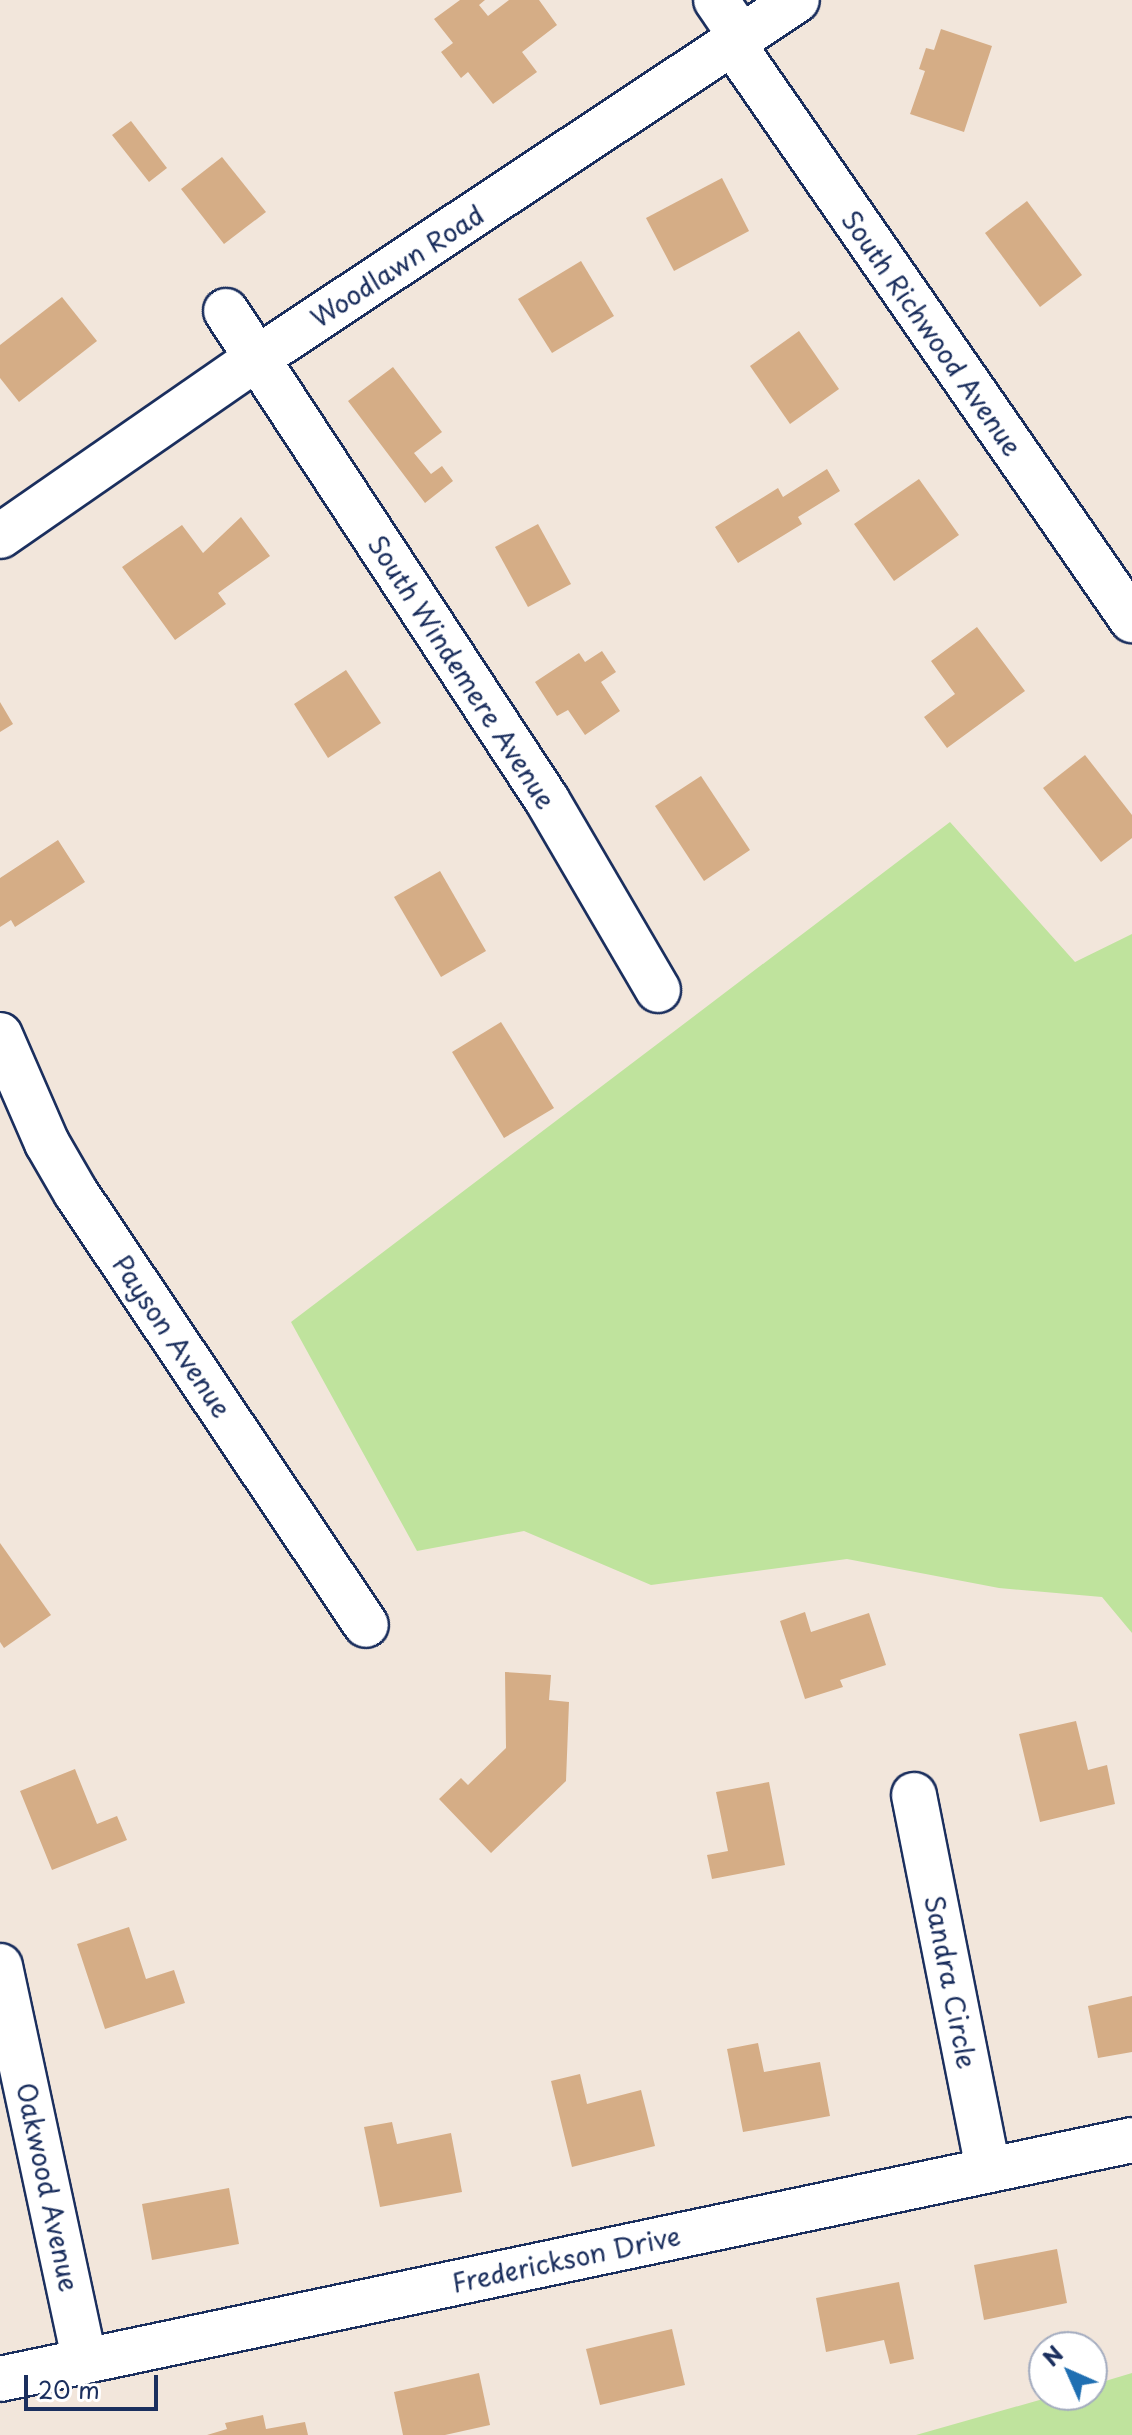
<!DOCTYPE html>
<html>
<head>
<meta charset="utf-8">
<style>
  body { margin:0 }
  #map { position:relative; width:1132px; height:2435px; overflow:hidden; background:#f2e6db; font-family:"Playpen Sans",sans-serif }
  div>[style] { position:absolute }
  [style*='--x'] { left:calc(var(--x)*1px); top:calc(var(--y)*1px); width:calc(var(--w)*1px); rotate:calc(var(--a)*1deg) }
  .green>* { inset:0; background:#bfe39d }
  .building>* { inset:0; background:#d5ad86 }
  .roads { filter:drop-shadow(2px 0 #1b2f5e) drop-shadow(-2px 0 #1b2f5e) drop-shadow(0 2px #1b2f5e) drop-shadow(0 -2px #1b2f5e) }
  .minor>* { height:44px; margin:-22px; padding:0 22px; transform-origin:22px; border-radius:22px; background:#fff }
  span { translate:-50% -50%; white-space:nowrap; text-align:center; line-height:1.15; -webkit-text-stroke:8px #fff; paint-order:stroke }
  .street-label { font-size:26px; color:#1b2f5e }
  .north { position:absolute; left:1028px; top:2331px; width:80px; height:80px; box-sizing:border-box; background:#fff; border:2px solid #a4acbf; border-radius:50%; rotate:315deg; font-size:22px; font-weight:700; line-height:32px; text-align:center; color:#1b2f5e }
  .north::after { content:''; display:block; margin:auto; width:28px; height:36px; background:#1f6fb2; clip-path:polygon(50% 0,100% 100%,50% 72%,0 100%) }
  .scale { position:absolute; left:24px; top:2375px; width:134px; height:36px; box-sizing:border-box; border:4px solid #1b2f5e; border-top:0; padding-left:10px; font-size:24px; line-height:28px; white-space:nowrap; color:#1b2f5e; -webkit-text-stroke:6px #fff; paint-order:stroke }
</style>
</head>
<body>
<div id="map">
  <div class="green">
    <div style="clip-path:polygon(950px 822px,1075px 962px,1132px 934px,1132px 1633px,1102px 1597px,999px 1588px,847px 1559px,651px 1585px,524px 1531px,417px 1551px,291px 1322px)"></div>
    <div style="clip-path:polygon(1132px 2373px,1132px 2435px,916px 2435px,1057px 2395px,1092px 2395px,1092px 2385px)"></div>
  </div>
  <div class="building">
    <div style="clip-path:polygon(460px 0,485px 0,479px 5px,488px 16px,509px 0,539px 0,557px 25px,522px 52px,537px 72px,493px 104px,468px 72px,461px 78px,441px 52px,453px 43px,434px 19px)"></div>
    <div style="clip-path:polygon(941px 29px,992px 46px,964px 132px,910px 114px,925px 71px,919px 69px,926px 48px,934px 50px)"></div>
    <div style="clip-path:polygon(131px 121px,167px 168px,149px 182px,112px 135px)"></div>
    <div style="clip-path:polygon(222px 157px,266px 212px,224px 244px,181px 189px)"></div>
    <div style="clip-path:polygon(722px 178px,749px 231px,674px 271px,646px 218px)"></div>
    <div style="clip-path:polygon(1027px 201px,1082px 275px,1040px 307px,985px 233px)"></div>
    <div style="clip-path:polygon(581px 261px,614px 316px,552px 353px,518px 299px)"></div>
    <div style="clip-path:polygon(62px 297px,97px 341px,19px 402px,0 378px,0 345px)"></div>
    <div style="clip-path:polygon(799px 331px,839px 389px,790px 424px,750px 366px)"></div>
    <div style="clip-path:polygon(393px 367px,442px 432px,414px 453px,431px 474px,442px 466px,453px 481px,425px 503px,348px 401px)"></div>
    <div style="clip-path:polygon(827px 469px,840px 491px,798px 517px,802px 524px,738px 563px,715px 527px,778px 488px,783px 497px)"></div>
    <div style="clip-path:polygon(919px 479px,959px 535px,894px 581px,854px 524px)"></div>
    <div style="clip-path:polygon(241px 517px,270px 556px,218px 593px,226px 604px,175px 640px,122px 567px,182px 525px,203px 553px)"></div>
    <div style="clip-path:polygon(538px 524px,571px 584px,528px 607px,495px 547px)"></div>
    <div style="clip-path:polygon(977px 627px,1025px 691px,947px 748px,924px 717px,955px 694px,931px 661px)"></div>
    <div style="clip-path:polygon(602px 651px,616px 672px,601px 682px,620px 711px,585px 735px,568px 710px,557px 716px,535px 682px,579px 653px,585px 662px)"></div>
    <div style="clip-path:polygon(346px 670px,381px 723px,328px 758px,294px 704px)"></div>
    <div style="clip-path:polygon(0 702px,13px 724px,0 732px)"></div>
    <div style="clip-path:polygon(1085px 755px,1132px 815px,1132px 838px,1101px 862px,1043px 788px)"></div>
    <div style="clip-path:polygon(701px 776px,750px 850px,704px 881px,655px 806px)"></div>
    <div style="clip-path:polygon(58px 840px,85px 882px,15px 927px,11px 920px,0 927px,0 878px)"></div>
    <div style="clip-path:polygon(440px 871px,486px 951px,441px 977px,394px 897px)"></div>
    <div style="clip-path:polygon(501px 1022px,554px 1108px,504px 1138px,452px 1052px)"></div>
    <div style="clip-path:polygon(0 1543px,51px 1615px,4px 1648px,0 1642px)"></div>
    <div style="clip-path:polygon(805px 1612px,811px 1632px,869px 1613px,886px 1665px,840px 1680px,843px 1687px,805px 1699px,780px 1621px)"></div>
    <div style="clip-path:polygon(505px 1672px,551px 1675px,549px 1700px,569px 1702px,566px 1781px,491px 1853px,439px 1799px,461px 1778px,468px 1785px,506px 1748px)"></div>
    <div style="clip-path:polygon(1076px 1721px,1088px 1770px,1107px 1765px,1115px 1804px,1040px 1822px,1019px 1734px)"></div>
    <div style="clip-path:polygon(75px 1769px,97px 1824px,117px 1816px,127px 1840px,52px 1870px,20px 1791px)"></div>
    <div style="clip-path:polygon(769px 1782px,785px 1865px,712px 1879px,707px 1855px,728px 1851px,716px 1792px)"></div>
    <div style="clip-path:polygon(129px 1927px,146px 1979px,174px 1970px,185px 2003px,105px 2029px,77px 1944px)"></div>
    <div style="clip-path:polygon(1132px 1996px,1132px 2052px,1098px 2058px,1088px 2006px)"></div>
    <div style="clip-path:polygon(758px 2043px,764px 2072px,820px 2062px,830px 2116px,743px 2132px,727px 2049px)"></div>
    <div style="clip-path:polygon(580px 2074px,587px 2104px,641px 2090px,655px 2146px,572px 2167px,551px 2081px)"></div>
    <div style="clip-path:polygon(392px 2122px,397px 2144px,451px 2133px,462px 2192px,380px 2207px,364px 2127px)"></div>
    <div style="clip-path:polygon(229px 2188px,239px 2244px,152px 2260px,142px 2204px)"></div>
    <div style="clip-path:polygon(1057px 2249px,1067px 2303px,984px 2320px,974px 2265px)"></div>
    <div style="clip-path:polygon(899px 2282px,914px 2359px,890px 2364px,884px 2340px,826px 2352px,816px 2298px)"></div>
    <div style="clip-path:polygon(672px 2329px,685px 2385px,600px 2405px,586px 2349px)"></div>
    <div style="clip-path:polygon(479px 2373px,490px 2425px,445px 2435px,403px 2435px,394px 2392px)"></div>
    <div style="clip-path:polygon(263px 2415px,266px 2429px,305px 2422px,308px 2435px,207px 2435px,227px 2429px,225px 2423px)"></div>
  </div>
  <div class="roads">
    <div class="minor">
      <div style="--x:716;--y:0;--w:46;--a:55.6"></div>
      <div style="--x:733;--y:44;--w:701;--a:55.29"></div>
      <div style="--x:226;--y:311;--w:585;--a:56.72"></div>
      <div style="--x:547;--y:800;--w:220;--a:59.7"></div>
      <div style="--x:0;--y:536;--w:311;--a:-34.7"></div>
      <div style="--x:256;--y:359;--w:649;--a:-33.57"></div>
      <div style="--x:0;--y:1035;--w:118;--a:66.5"></div>
      <div style="--x:47;--y:1143;--w:58;--a:59.9"></div>
      <div style="--x:76;--y:1193;--w:520;--a:56.13"></div>
      <div style="--x:914;--y:1795;--w:381;--a:78.8"></div>
      <div style="--x:0;--y:1966;--w:404;--a:77.9"></div>
      <div style="--x:0;--y:2379;--w:1157;--a:-11.92"></div>
    </div>
  </div>
  <div class="street-label">
    <span style="left:397px;top:266px;rotate:-33deg">Woodlawn Road</span>
    <span style="left:932px;top:333px;rotate:55deg">South Richwood Avenue</span>
    <span style="left:462px;top:672px;rotate:57deg">South Windemere Avenue</span>
    <span style="left:172px;top:1336px;rotate:56deg">Payson Avenue</span>
    <span style="left:951px;top:1982px;rotate:79deg">Sandra Circle</span>
    <span style="left:48px;top:2187px;rotate:78deg">Oakwood Avenue</span>
    <span style="left:566px;top:2259px;rotate:-12deg">Frederickson Drive</span>
  </div>
  <div class="north">N</div>
  <div class="scale">20 m</div>
</div>
</body>
</html>
